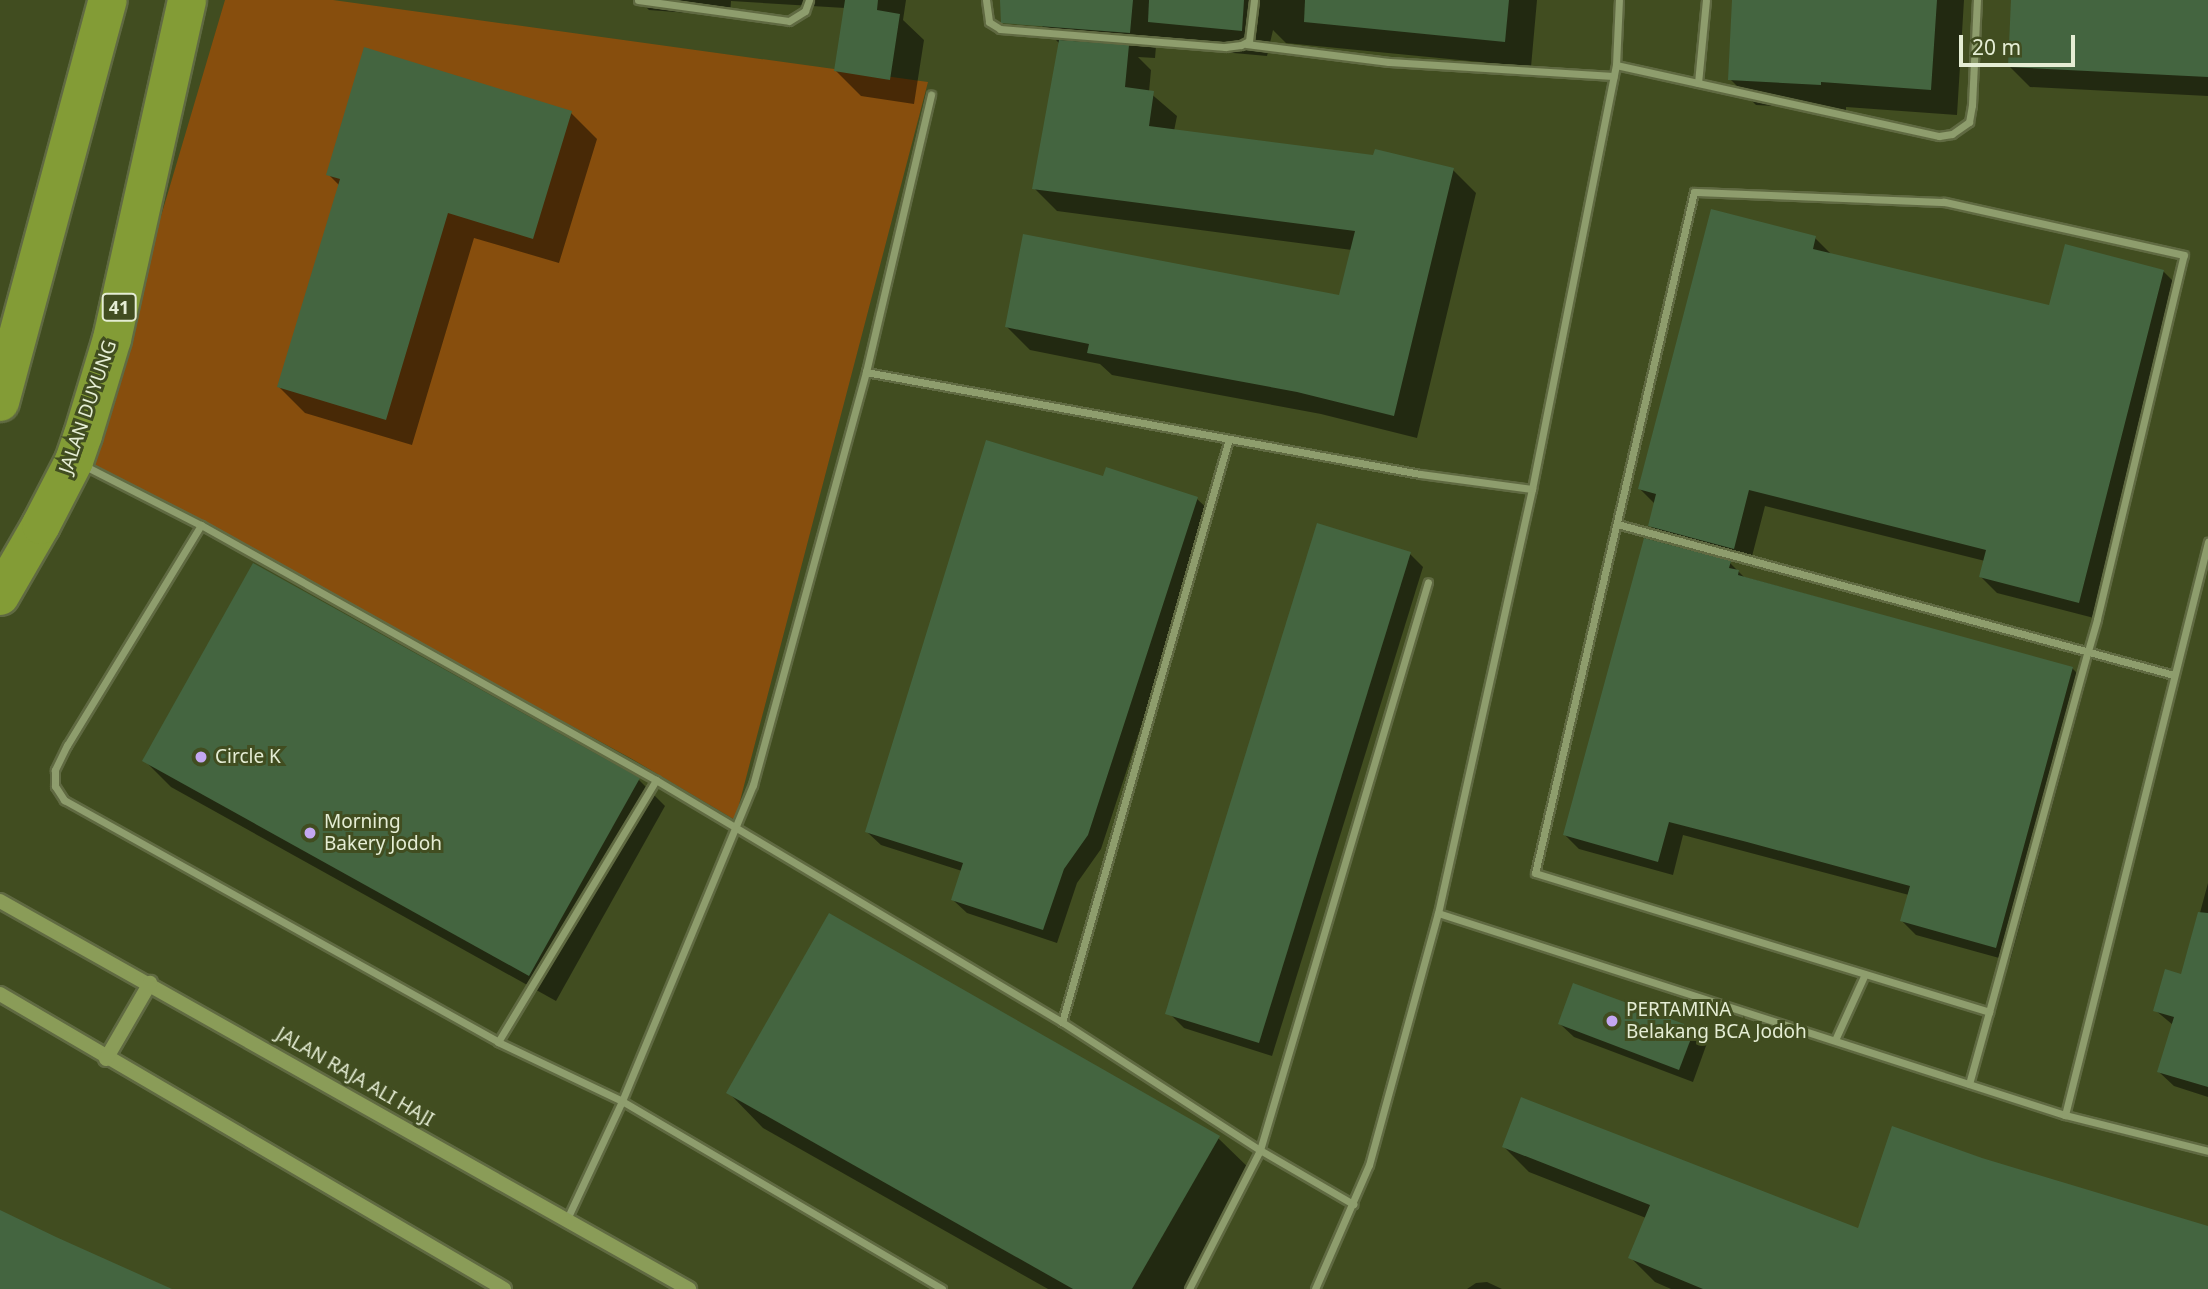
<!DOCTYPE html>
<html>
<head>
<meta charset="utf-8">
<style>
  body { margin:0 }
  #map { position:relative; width:2208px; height:1289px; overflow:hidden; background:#414d20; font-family:"Noto Sans",sans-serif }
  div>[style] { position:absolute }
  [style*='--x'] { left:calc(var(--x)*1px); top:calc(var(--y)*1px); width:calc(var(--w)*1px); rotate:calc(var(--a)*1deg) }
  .green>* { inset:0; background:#874e0d }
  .shadow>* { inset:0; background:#0007 }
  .building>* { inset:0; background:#446540 }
  .roads { filter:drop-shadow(2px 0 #606a42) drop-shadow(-2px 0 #606a42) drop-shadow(0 2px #606a42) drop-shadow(0 -2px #606a42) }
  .minor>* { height:7px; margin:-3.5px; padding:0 3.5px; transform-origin:3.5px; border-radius:3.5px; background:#8e9d6d }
  .secondary>* { height:14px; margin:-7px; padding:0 7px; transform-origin:7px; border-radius:7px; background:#8a9c58 }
  .trunk>* { height:38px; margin:-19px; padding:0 19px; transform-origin:19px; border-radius:19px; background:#839c36 }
  .dots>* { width:19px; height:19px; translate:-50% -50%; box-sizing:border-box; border:4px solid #414d20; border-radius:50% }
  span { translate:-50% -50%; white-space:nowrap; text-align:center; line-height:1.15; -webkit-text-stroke:6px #414d20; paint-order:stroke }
  .shield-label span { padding:2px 5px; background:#414d20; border:2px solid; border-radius:5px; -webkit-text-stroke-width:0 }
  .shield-label { font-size:18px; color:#e5edd4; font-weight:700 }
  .street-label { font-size:19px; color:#e5edd4 }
  .poi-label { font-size:19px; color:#e5edd4 }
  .left { translate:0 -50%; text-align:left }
  .scale { position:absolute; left:1959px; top:35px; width:116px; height:32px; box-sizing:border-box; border:4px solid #e5edd4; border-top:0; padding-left:9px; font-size:21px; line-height:24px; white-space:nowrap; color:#e5edd4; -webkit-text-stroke:5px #414d20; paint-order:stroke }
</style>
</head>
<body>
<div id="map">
  <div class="green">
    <div style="clip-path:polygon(225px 0,333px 0,928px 82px,735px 820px,632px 759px,82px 459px,103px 412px)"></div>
  </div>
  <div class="shadow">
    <div style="clip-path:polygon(639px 0,906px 0,903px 20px,924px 40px,914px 104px,861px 96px,836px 71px,845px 8px,731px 1px,730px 16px,649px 10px)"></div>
    <div style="clip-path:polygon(1043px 0,1537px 0,1531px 67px,1286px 43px,1273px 30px,1267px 56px,1156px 46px,1155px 58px,1138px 57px,1151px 70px,1149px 92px,1177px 116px,1174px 131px,1453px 170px,1476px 193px,1417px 438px,1321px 414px,1112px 375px,1100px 364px,1030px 350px,1007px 327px,1341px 297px,1352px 250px,1057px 211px,1034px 188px,1060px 44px,1041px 25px)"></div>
    <div style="clip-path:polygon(1734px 0,1964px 0,1957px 115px,1846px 107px,1846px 110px,1756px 105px,1730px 79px)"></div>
    <div style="clip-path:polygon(2013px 0,2208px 0,2208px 96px,2030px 87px,2010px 67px)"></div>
    <div style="clip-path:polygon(571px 113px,597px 139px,559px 263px,474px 238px,412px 445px,305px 413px,279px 387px,340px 186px,328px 174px)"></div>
    <div style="clip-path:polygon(1815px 238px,1831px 254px,2050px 307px,2163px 271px,2179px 287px,2094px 618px,1997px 593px,1981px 577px,1985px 561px,1765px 506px,1750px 564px,1666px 542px,1650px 525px,1655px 504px,1640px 489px)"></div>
    <div style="clip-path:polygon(1104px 478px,1197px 499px,1211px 512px,1101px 849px,1077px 883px,1057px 943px,967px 913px,953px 900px,962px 871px,881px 845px,867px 832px)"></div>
    <div style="clip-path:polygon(1410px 554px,1423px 567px,1272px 1056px,1184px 1028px,1170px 1014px)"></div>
    <div style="clip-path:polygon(1730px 563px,1744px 577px,2072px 668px,2086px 682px,2010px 961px,1916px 935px,1902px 921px,1909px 895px,1683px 835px,1673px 875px,1579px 849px,1565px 835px)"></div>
    <div style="clip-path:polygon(145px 761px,639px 780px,665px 806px,556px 1001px,171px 787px)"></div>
    <div style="clip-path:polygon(2208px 883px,2208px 1097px,2174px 1086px,2159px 1072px,2173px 1025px,2155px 1010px,2183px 976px)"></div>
    <div style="clip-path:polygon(1560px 1024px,1694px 1030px,1707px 1043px,1693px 1082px,1574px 1037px)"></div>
    <div style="clip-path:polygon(728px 1092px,1218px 1138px,1254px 1173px,1188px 1289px,1048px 1289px,763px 1128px)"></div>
    <div style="clip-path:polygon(1504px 1147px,1859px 1230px,1981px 1159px,2208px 1228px,2208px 1289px,1671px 1289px,1655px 1282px,1630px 1257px,1646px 1218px,1529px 1172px)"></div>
    <div style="clip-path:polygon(1487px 1282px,1502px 1289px,1467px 1289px,1476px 1283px)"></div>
  </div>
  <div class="building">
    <div style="clip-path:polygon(845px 0,878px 0,877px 10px,900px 14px,890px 80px,834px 71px)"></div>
    <div style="clip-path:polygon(1000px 0,1133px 0,1130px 33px,1001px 23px)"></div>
    <div style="clip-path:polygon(1149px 0,1244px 0,1242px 31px,1148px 22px)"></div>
    <div style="clip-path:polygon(1305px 0,1509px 0,1505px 42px,1304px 22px)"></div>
    <div style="clip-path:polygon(1732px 0,1937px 0,1931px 90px,1821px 82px,1821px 85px,1728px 80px)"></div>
    <div style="clip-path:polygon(2011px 0,2208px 0,2208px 77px,2008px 67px)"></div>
    <div style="clip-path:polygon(1059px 40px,1129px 45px,1125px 87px,1154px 91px,1149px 126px,1373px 155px,1375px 149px,1454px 168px,1394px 416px,1297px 392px,1087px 353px,1089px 344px,1005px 327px,1023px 234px,1339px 295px,1355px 231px,1032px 189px)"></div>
    <div style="clip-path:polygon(364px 47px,572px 111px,533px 239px,448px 213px,386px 420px,277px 387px,340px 179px,326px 175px)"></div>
    <div style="clip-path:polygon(1711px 209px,1816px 236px,1813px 249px,2049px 305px,2065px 244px,2164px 270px,2079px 603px,1979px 577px,1986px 550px,1749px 490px,1734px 549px,1648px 526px,1656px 494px,1638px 489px)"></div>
    <div style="clip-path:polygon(986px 440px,1103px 476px,1106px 467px,1198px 497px,1088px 835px,1064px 869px,1043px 930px,951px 900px,963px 863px,865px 832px)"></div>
    <div style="clip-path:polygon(1317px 523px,1411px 552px,1259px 1043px,1165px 1014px)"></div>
    <div style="clip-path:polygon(1644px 538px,1731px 561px,1729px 568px,1739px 570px,1738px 575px,2073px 667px,1996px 948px,1900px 921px,1910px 886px,1747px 842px,1669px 822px,1658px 862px,1563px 835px)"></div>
    <div style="clip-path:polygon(253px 563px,640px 778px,529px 976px,142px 761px)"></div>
    <div style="clip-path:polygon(2198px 912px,2208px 913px,2208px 1087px,2157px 1072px,2174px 1017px,2153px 1011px,2165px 969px,2181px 974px)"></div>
    <div style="clip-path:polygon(829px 913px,1220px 1136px,1132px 1289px,1073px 1289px,726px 1093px)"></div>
    <div style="clip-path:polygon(1573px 983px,1695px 1028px,1679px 1070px,1558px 1024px)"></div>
    <div style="clip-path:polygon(1521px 1097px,1858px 1228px,1892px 1126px,1982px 1158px,2208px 1226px,2208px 1289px,1703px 1289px,1628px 1258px,1650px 1205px,1502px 1147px)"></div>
    <div style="clip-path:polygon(0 1210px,56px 1237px,172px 1289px,0 1289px)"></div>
  </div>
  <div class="roads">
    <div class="minor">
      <div style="--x:638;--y:0;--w:152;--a:7.9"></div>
      <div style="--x:789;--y:21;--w:19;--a:-32"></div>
      <div style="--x:805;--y:11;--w:12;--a:-70"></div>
      <div style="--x:986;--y:0;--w:22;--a:82"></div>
      <div style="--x:989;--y:22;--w:13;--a:32"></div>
      <div style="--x:1000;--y:29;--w:226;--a:4.6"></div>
      <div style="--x:1225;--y:47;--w:16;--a:-7"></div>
      <div style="--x:1241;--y:45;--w:9;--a:-27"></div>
      <div style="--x:1249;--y:41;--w:41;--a:-83"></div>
      <div style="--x:1246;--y:44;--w:144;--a:7.2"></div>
      <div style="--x:1389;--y:62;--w:225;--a:3.6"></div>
      <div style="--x:1616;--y:65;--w:331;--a:12.4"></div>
      <div style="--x:1939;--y:136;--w:13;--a:-9"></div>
      <div style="--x:1952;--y:134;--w:21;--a:-35"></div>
      <div style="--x:1969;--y:122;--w:17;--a:-80"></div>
      <div style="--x:1972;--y:105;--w:105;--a:-87.3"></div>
      <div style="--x:1698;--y:83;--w:83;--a:-84.5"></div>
      <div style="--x:866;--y:372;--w:563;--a:10.43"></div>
      <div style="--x:1420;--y:474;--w:113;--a:7.6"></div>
      <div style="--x:83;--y:465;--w:132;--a:27"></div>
      <div style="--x:201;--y:525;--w:522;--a:29.27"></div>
      <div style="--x:656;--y:780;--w:473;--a:30.8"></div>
      <div style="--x:1062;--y:1022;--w:236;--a:32.9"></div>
      <div style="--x:1260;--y:1150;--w:108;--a:30.1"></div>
      <div style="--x:1617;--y:524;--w:577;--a:15.17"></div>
      <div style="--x:201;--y:525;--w:258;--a:121.3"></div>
      <div style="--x:67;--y:745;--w:28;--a:116"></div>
      <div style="--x:55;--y:770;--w:16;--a:90"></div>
      <div style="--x:55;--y:786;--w:17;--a:57"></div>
      <div style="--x:64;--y:800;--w:497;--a:29.1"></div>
      <div style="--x:498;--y:1042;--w:137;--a:25.4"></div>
      <div style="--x:622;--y:1101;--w:371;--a:30.4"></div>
      <div style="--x:1438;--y:913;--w:659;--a:17.86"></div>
      <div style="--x:2065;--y:1115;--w:147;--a:14.1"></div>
      <div style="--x:1062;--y:1022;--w:606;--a:-74.02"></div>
      <div style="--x:1835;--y:1040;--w:72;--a:-65.6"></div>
      <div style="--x:498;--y:1042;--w:306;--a:-58.9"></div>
      <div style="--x:1969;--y:1084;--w:75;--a:-74.5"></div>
      <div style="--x:1989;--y:1012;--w:374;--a:-74.7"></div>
      <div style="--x:2088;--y:651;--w:33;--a:-74"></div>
      <div style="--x:2097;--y:619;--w:374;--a:-76.6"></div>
      <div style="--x:2184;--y:255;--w:246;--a:-167.5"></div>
      <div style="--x:1944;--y:202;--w:250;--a:-177.7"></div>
      <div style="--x:1694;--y:192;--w:699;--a:103.14"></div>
      <div style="--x:1535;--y:873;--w:475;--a:17"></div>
      <div style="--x:2065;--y:1115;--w:591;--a:-75.99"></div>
      <div style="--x:567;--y:1219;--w:130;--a:-65"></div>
      <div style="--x:622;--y:1101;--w:342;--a:-67.5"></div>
      <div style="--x:753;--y:785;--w:428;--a:-74.7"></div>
      <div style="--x:866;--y:372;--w:285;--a:-76.8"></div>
      <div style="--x:1189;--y:1289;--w:156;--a:-62.9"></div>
      <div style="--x:1260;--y:1150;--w:592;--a:-73.52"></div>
      <div style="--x:1315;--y:1289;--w:135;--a:-66.5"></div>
      <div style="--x:1369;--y:1165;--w:261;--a:-74.7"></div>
      <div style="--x:1438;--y:913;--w:434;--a:-77.5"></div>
      <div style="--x:1532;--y:489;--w:432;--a:-78.8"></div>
      <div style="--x:1616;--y:65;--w:65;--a:-87.4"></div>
    </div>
    <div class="secondary">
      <div style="--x:0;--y:901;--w:791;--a:29.39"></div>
      <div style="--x:0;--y:994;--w:584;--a:30.34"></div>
      <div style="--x:106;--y:1059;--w:88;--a:-59.9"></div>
    </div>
    <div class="trunk">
      <div style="--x:0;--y:402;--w:416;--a:-75"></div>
      <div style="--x:0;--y:596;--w:82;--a:-60"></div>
      <div style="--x:41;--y:525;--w:72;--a:-62.7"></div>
      <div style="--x:74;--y:461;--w:28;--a:-71"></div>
      <div style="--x:83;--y:435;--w:100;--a:-73.2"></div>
      <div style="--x:112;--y:339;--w:347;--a:-77.5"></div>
    </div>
  </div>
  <div class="dots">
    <div style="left:201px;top:757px;background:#c4a7f1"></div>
    <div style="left:310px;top:833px;background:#c4a7f1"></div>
    <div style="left:1612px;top:1021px;background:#c4a7f1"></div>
  </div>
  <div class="shield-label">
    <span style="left:119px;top:307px">41</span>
  </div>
  <div class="street-label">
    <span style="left:88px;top:407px;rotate:-71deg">JALAN DUYUNG</span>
    <span style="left:355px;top:1077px;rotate:30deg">JALAN RAJA ALI HAJI</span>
  </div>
  <div class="poi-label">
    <span class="left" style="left:215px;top:757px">Circle K</span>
    <span class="left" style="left:324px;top:833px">Morning<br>Bakery Jodoh</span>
    <span class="left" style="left:1626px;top:1021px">PERTAMINA<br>Belakang BCA Jodoh</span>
  </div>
  <div class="scale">20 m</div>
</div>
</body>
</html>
